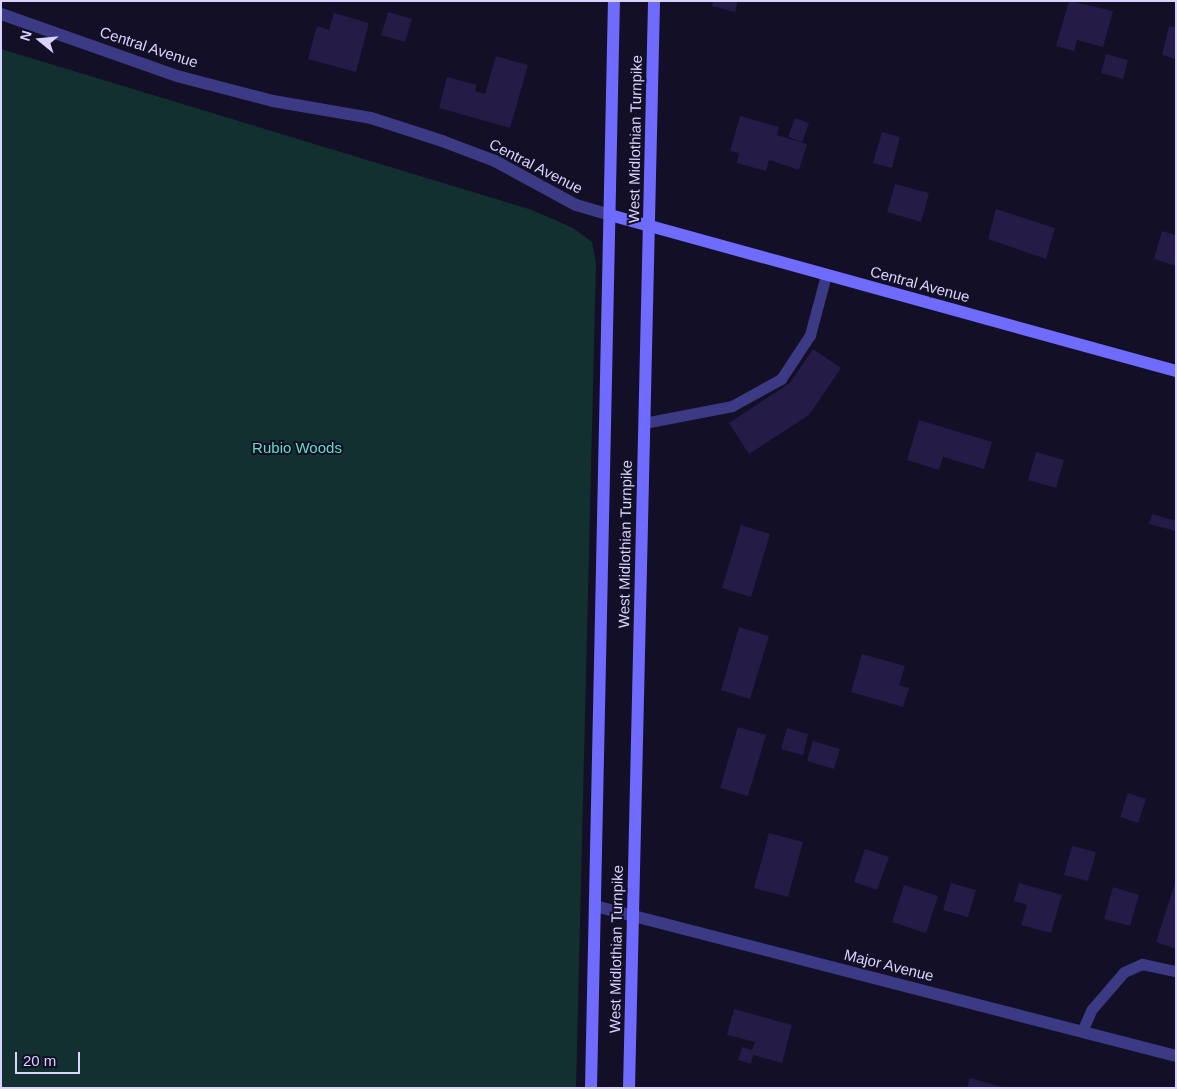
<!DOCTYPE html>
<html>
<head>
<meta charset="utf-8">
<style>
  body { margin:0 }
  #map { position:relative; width:1177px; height:1089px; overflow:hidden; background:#130f26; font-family:Helvetica,sans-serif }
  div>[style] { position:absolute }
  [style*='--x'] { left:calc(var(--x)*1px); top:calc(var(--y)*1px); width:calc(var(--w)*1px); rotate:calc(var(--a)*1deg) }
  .green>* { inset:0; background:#12302f }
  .building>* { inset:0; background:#241b47 }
  .lane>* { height:11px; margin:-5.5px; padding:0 5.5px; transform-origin:5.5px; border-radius:5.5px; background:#3d3a85 }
  .street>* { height:12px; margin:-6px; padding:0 6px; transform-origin:6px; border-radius:6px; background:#3d3a85 }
  .secondary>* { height:12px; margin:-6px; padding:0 6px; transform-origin:6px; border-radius:6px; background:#6f6bff }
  span { translate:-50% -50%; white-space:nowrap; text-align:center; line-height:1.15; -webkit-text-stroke:4px #130f26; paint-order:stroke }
  .street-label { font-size:15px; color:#d9d4ff }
  .park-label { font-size:15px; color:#5fe0c0 }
  .frame { position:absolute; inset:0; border:2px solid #d9d4ff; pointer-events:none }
  .north { position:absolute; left:15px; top:15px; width:50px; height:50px; -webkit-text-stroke:4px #130f26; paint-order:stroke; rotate:287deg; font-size:14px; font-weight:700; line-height:20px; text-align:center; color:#d9d4ff }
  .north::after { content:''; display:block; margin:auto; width:18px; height:22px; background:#d9d4ff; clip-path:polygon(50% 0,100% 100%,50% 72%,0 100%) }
  .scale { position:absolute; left:15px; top:1052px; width:65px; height:22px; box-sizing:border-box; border:2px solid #d9d4ff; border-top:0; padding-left:6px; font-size:15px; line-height:18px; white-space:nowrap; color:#d9d4ff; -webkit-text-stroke:4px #130f26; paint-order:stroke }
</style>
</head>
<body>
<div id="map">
  <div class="green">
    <div style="clip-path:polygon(1px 49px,532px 210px,573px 228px,592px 242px,596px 263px,576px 1088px,1px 1088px)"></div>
  </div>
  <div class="building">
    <div style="clip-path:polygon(713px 1px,738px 1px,735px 12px,712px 6px)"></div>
    <div style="clip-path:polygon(1069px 1px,1113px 11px,1103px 47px,1077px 40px,1074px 51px,1056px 46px)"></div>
    <div style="clip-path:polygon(388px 12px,412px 19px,405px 42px,381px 35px)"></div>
    <div style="clip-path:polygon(334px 13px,369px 23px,356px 72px,308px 59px,317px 26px,329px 30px)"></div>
    <div style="clip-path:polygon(1169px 26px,1176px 27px,1176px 59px,1162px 55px)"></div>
    <div style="clip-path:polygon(1106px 54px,1128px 60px,1123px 79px,1101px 73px)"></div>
    <div style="clip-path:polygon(496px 56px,528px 65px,510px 128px,439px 108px,447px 77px,477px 85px,475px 91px,485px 94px)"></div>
    <div style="clip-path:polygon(740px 116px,779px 127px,777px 135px,807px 144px,799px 170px,769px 160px,766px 171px,737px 163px,739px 153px,730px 151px)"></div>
    <div style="clip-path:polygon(795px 118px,809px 123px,802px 142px,788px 137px)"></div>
    <div style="clip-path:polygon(882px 132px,900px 137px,892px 168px,873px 163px)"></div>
    <div style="clip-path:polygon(895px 184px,929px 193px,921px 222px,887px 212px)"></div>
    <div style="clip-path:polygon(996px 209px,1055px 228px,1046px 259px,988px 239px)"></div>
    <div style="clip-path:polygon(1162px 231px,1176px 235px,1176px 266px,1154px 259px)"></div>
    <div style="clip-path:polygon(813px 349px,841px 368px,809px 415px,749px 454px,729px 423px,790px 383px)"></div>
    <div style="clip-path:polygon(919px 420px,992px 442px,984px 469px,943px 457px,939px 470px,907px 460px)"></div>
    <div style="clip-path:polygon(1036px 452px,1064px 460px,1056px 488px,1028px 480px)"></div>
    <div style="clip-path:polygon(1152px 514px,1176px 521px,1176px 531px,1149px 524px)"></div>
    <div style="clip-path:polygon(741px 525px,770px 534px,751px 597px,722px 588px)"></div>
    <div style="clip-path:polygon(739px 627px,769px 636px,750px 699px,721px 690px)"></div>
    <div style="clip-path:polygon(862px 654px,905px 666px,899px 685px,909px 688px,903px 707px,851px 692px)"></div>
    <div style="clip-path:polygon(738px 727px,766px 735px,748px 796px,720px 788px)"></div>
    <div style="clip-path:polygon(787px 728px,808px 734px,803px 755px,781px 749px)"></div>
    <div style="clip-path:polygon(813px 741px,840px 749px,834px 769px,807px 761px)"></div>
    <div style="clip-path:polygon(1128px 793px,1146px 799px,1138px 823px,1120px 817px)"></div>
    <div style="clip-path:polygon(769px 833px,803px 842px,788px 897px,754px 888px)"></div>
    <div style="clip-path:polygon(1072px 846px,1096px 852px,1088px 881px,1064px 875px)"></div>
    <div style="clip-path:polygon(865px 849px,889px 857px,877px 890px,854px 882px)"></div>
    <div style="clip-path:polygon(951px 883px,976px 890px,968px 917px,943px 910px)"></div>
    <div style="clip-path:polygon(1019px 883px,1062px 895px,1051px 933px,1021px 925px,1027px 905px,1014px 901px)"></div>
    <div style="clip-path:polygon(1175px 883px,1176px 883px,1176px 949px,1156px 942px)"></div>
    <div style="clip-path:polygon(904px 885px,938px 896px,926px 933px,892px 922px)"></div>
    <div style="clip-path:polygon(1113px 887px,1139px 895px,1130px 926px,1104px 919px)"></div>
    <div style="clip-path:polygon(734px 1009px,792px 1025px,782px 1063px,753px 1055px,751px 1064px,738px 1060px,742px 1047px,752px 1050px,755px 1042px,727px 1035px)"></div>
    <div style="clip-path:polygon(970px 1078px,1002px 1087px,1002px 1088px,967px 1088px)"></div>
  </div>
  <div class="lane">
    <div style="--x:644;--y:423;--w:90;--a:-10.9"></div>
    <div style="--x:732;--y:406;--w:56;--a:-28.9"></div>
    <div style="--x:781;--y:379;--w:53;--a:-56.6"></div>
    <div style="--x:810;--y:335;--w:62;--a:-75.1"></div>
    <div style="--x:1082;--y:1031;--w:24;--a:-66"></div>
    <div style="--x:1092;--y:1009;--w:49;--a:-49.1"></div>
    <div style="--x:1124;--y:972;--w:20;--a:-24"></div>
    <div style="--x:1142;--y:964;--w:35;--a:12"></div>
  </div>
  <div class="street">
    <div style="--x:1;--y:14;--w:187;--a:19.4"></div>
    <div style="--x:177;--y:76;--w:99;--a:14.6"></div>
    <div style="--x:273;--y:101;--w:99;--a:9.8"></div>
    <div style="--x:371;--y:118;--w:75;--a:17.9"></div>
    <div style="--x:442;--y:141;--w:57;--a:20.7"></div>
    <div style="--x:495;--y:161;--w:92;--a:28.5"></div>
    <div style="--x:576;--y:205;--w:35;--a:16"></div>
    <div style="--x:595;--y:906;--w:600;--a:14.48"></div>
  </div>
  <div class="secondary">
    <div style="--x:610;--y:215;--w:587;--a:15.41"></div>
    <div style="--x:591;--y:1088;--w:1087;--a:-88.79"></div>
    <div style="--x:629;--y:1088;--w:1087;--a:-88.68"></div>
  </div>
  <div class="street-label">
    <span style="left:149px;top:47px;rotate:18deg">Central Avenue</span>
    <span style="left:635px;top:139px;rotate:-89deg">West Midlothian Turnpike</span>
    <span style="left:536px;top:166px;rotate:27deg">Central Avenue</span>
    <span style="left:920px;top:284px;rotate:15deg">Central Avenue</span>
    <span style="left:625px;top:544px;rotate:-89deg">West Midlothian Turnpike</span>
    <span style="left:616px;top:949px;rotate:-89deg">West Midlothian Turnpike</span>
    <span style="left:889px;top:965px;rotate:14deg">Major Avenue</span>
  </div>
  <div class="park-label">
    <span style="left:297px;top:448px">Rubio Woods</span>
  </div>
  <div class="frame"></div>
  <div class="north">N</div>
  <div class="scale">20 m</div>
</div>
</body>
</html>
